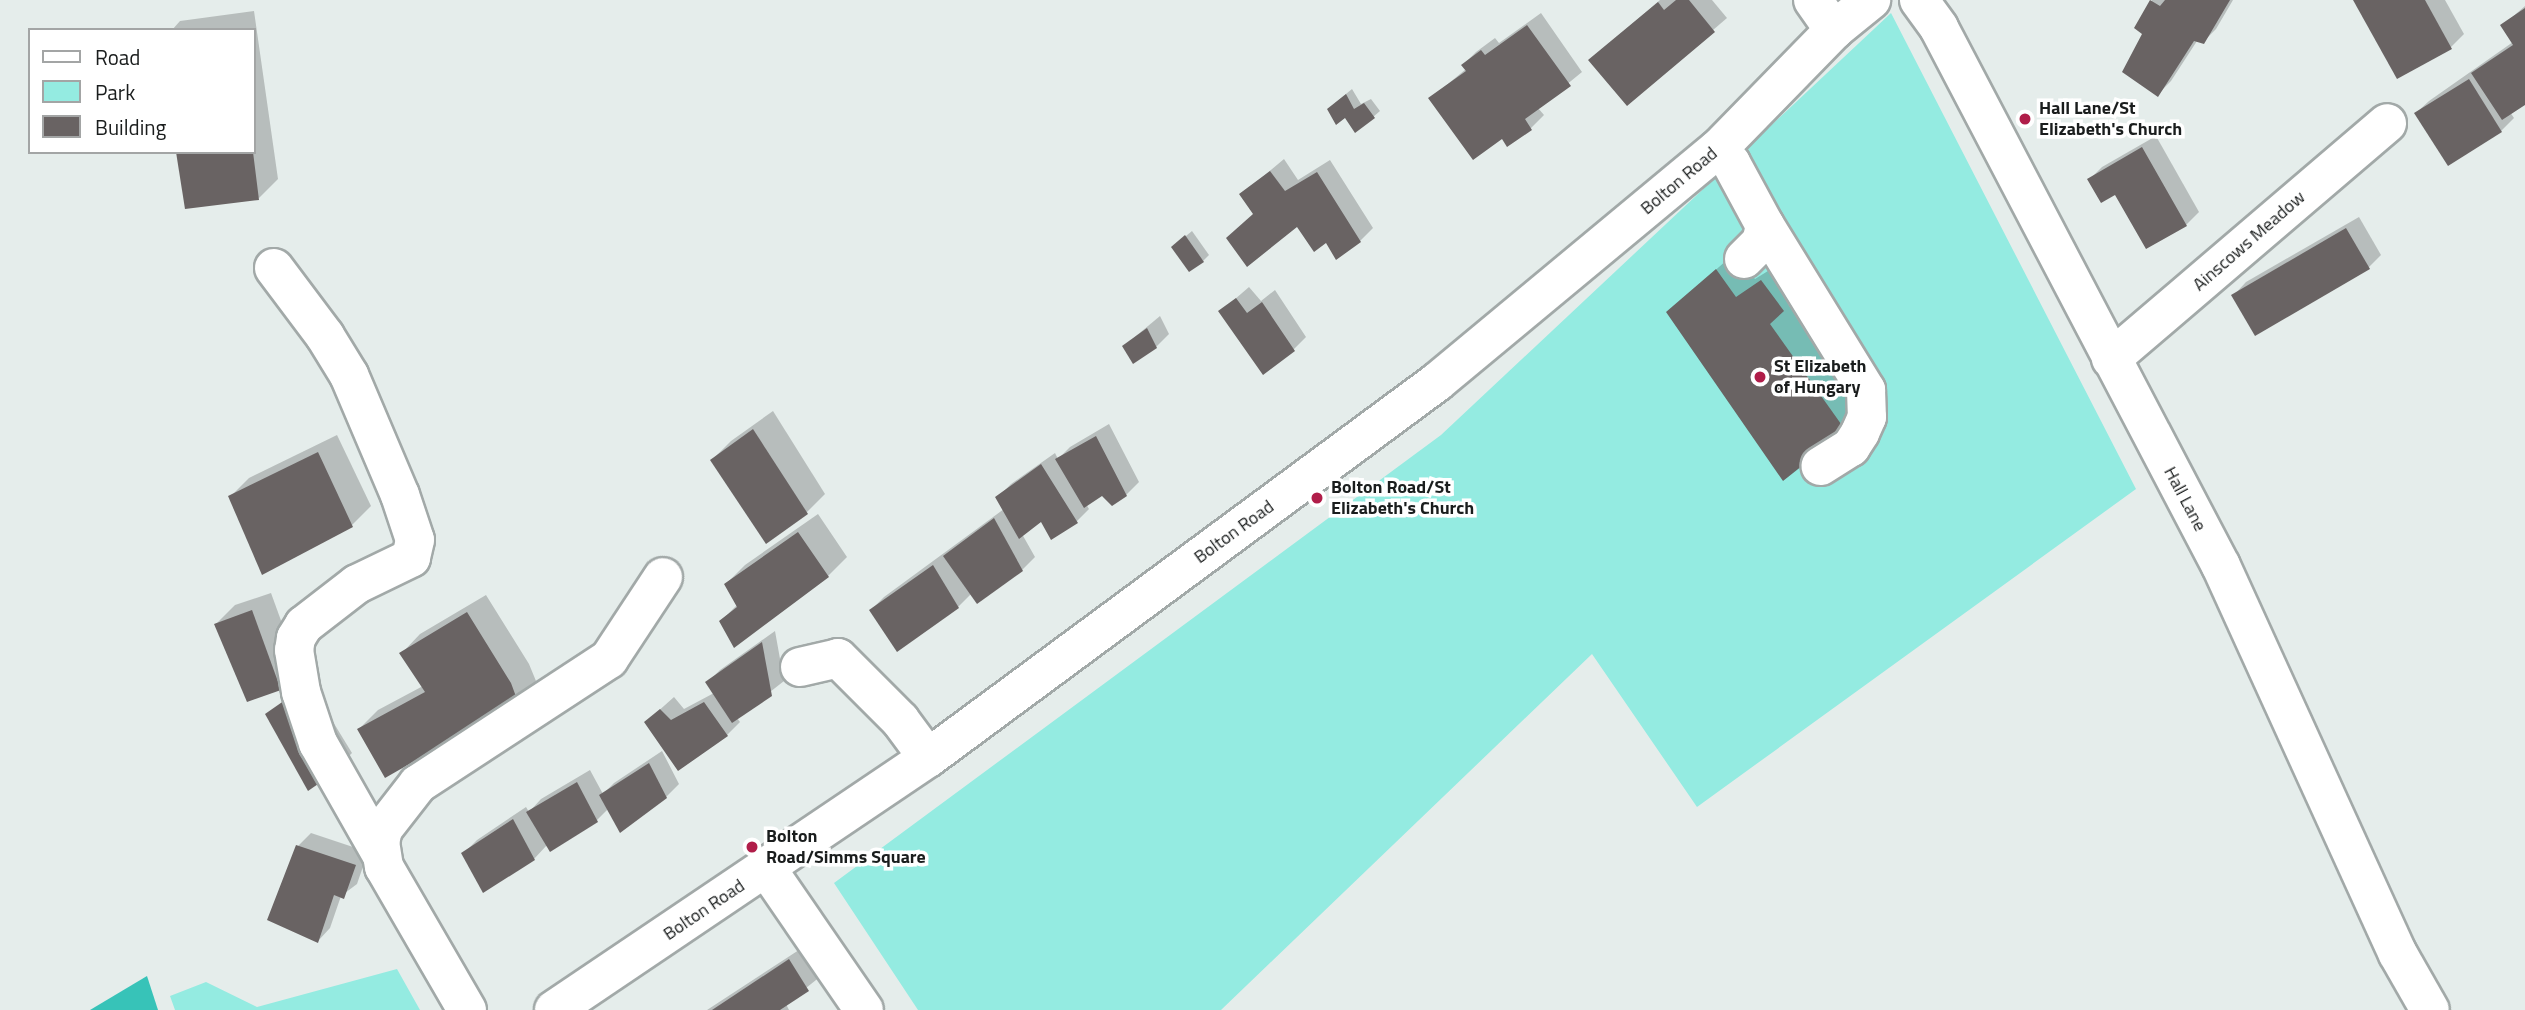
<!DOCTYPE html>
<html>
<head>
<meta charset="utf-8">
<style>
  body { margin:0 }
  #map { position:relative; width:2525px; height:1010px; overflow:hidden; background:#e5edeb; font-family:"Titillium Web",sans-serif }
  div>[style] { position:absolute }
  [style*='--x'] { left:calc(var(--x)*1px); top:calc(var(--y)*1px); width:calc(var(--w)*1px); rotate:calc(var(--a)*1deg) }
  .green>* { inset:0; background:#94ebe1 }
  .forest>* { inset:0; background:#37c3b8 }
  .shadow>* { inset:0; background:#0003 }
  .building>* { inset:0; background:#696363 }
  .roads { filter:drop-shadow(2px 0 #a2a9a8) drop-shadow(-2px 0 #a2a9a8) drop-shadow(0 2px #a2a9a8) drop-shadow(0 -2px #a2a9a8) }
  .minor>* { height:38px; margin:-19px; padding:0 19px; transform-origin:19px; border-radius:19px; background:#fff }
  .major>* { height:38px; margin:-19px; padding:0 19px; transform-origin:19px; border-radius:19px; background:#fff }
  .dots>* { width:19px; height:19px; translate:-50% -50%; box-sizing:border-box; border:4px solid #fff; border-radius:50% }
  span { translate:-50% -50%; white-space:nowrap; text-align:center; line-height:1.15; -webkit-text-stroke:7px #fff; paint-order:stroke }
  .poi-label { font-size:18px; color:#1a1d1d; font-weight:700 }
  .left { translate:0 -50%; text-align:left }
  .street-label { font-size:18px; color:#1a1d1d }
  .legend { position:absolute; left:28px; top:28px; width:228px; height:126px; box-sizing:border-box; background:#fff; border:2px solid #a3a5a5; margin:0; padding:9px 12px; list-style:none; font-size:21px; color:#1a1d1d }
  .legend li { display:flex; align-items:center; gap:14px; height:35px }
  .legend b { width:35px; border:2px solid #a3a5a5 }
</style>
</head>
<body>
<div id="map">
  <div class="green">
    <div style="clip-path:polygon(1891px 13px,2136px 489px,1697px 807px,1592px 654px,1221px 1010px,918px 1010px,834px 883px,1441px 435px)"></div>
    <div style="clip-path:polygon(397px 969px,420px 1010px,175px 1010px,170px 996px,206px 982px,257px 1007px)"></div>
  </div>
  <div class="forest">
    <div style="clip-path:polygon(147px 976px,158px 1010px,90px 1010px)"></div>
  </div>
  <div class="shadow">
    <div style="clip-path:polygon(1660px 0,1712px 0,1727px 18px,1627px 104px,1604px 48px)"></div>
    <div style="clip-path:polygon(2152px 0,2233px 0,2216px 29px,2203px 42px,2197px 41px,2171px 81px,2158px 94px,2145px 34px,2137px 27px)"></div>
    <div style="clip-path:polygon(2355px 0,2445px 0,2464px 34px,2451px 47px,2398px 77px)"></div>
    <div style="clip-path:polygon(2525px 6px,2525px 103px,2510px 112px,2514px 118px,2501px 131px,2416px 113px,2429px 101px,2513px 42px,2502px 26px)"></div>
    <div style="clip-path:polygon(254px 11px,278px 179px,259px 198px,178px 152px,254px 152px,254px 30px,172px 30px,180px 21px)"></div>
    <div style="clip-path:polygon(1541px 13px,1582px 72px,1538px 108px,1544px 115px,1531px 128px,1503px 137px,1431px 98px,1466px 69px,1463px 65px,1476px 52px,1495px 38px,1499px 43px)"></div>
    <div style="clip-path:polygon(1352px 89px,1361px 104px,1371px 99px,1380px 111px,1373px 117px,1335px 103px)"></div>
    <div style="clip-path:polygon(2156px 136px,2199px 212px,2186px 225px,2089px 180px,2102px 167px)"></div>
    <div style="clip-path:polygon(1284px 159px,1298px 180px,1330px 160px,1373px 228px,1360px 241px,1326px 240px,1297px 224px,1255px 213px,1242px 194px)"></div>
    <div style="clip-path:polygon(2359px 217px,2381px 255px,2368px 268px,2234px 295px,2246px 282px)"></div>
    <div style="clip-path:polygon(1192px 231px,1209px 255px,1203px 261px,1180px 241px)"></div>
    <div style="clip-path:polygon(1736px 252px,1755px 279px,1781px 263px,1801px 290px,1788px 304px,1864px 411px,1845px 430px,1668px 312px)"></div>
    <div style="clip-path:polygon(1249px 287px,1261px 301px,1275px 290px,1306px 337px,1293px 350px,1220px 312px)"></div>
    <div style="clip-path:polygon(1160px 316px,1169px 334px,1156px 347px,1124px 346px)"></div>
    <div style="clip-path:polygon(773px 411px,825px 494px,806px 513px,712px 460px,731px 441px)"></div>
    <div style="clip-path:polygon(1109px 424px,1139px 482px,1126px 495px,1102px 494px,1086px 504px,1089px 509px,1076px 522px,1042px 520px,1022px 534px,1035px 557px,1022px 570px,972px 593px,958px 607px,871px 610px,884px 597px,1004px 509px,998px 497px,1011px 484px,1055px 453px,1058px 459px,1070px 447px)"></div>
    <div style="clip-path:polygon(337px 435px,371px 506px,352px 525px,263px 572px,230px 497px,249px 478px)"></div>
    <div style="clip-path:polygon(818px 514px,847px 557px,828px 576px,721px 621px,738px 604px,726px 584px,745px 565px)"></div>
    <div style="clip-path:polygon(271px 593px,299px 670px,280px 689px,216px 624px,235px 605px)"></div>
    <div style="clip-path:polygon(486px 595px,529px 664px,536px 681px,517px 701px,359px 729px,378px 710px,423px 686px,402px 653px,420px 634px)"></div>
    <div style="clip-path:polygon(775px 631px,784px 681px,737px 718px,740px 722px,727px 735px,646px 722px,674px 697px,684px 709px,714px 693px,707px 683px,720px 670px)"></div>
    <div style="clip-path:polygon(308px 681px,352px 753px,333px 772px,268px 714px)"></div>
    <div style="clip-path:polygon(662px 751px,679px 784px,666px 797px,608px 809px,597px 820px,547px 845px,534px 859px,464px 853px,477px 840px,526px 807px,529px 812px,541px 799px,590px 770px,603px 794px,614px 783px)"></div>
    <div style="clip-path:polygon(311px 833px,368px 852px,357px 884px,341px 896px,330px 928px,318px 941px,298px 846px)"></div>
    <div style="clip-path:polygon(802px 948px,821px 976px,786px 1004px,789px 1010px,707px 1010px)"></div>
  </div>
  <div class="building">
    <div style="clip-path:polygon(1676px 0,1689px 0,1715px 32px,1627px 106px,1588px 60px,1658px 2px,1664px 10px)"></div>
    <div style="clip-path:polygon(2150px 0,2160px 6px,2165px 0,2230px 0,2204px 44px,2194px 41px,2158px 97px,2122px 72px,2142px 34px,2134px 28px)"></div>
    <div style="clip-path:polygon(2353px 0,2425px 0,2452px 49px,2397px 79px)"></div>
    <div style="clip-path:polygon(2525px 8px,2525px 105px,2502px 120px,2471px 73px,2513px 45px,2500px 25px)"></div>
    <div style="clip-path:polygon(1527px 25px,1571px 86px,1525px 119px,1532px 130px,1507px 147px,1502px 139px,1473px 160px,1428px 98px,1466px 71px,1461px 65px,1481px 50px,1485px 55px)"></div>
    <div style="clip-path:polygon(2469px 79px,2502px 132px,2448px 166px,2414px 113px)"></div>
    <div style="clip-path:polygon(1346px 94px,1354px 109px,1364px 103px,1375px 118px,1355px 133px,1345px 118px,1336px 125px,1327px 109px)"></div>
    <div style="clip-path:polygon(2142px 147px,2187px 226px,2146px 249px,2115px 195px,2101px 203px,2087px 179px)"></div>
    <div style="clip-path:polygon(176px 152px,253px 152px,259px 200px,185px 209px)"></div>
    <div style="clip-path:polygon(1270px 171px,1285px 191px,1317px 172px,1361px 242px,1336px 260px,1326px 243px,1314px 252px,1297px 227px,1247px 267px,1226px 238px,1253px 214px,1239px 194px)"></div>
    <div style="clip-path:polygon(2346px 228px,2370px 269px,2255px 336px,2231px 295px)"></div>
    <div style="clip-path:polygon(1185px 235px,1204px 262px,1189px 272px,1171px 247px)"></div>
    <div style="clip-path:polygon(1716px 269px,1736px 297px,1761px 280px,1784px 311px,1770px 324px,1846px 431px,1783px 481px,1666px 312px)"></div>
    <div style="clip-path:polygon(1236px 298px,1247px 313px,1262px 302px,1295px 351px,1263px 375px,1218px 311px)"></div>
    <div style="clip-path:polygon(1147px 328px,1157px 348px,1133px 364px,1122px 346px)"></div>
    <div style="clip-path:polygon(753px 429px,808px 514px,766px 544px,710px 460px)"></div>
    <div style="clip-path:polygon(1096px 436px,1127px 496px,1112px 506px,1102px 496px,1084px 508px,1055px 459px)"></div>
    <div style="clip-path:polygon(318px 452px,353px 527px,262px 575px,228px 496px)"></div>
    <div style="clip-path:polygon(1041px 464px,1078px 523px,1051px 540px,1041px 522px,1019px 539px,995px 497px)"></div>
    <div style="clip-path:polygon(994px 518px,1023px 571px,977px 604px,943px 556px)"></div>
    <div style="clip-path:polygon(798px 532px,829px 577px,734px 648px,719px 621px,737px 607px,724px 584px)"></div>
    <div style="clip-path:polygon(933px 565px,959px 608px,897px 652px,869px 610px)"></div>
    <div style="clip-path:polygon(252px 610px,281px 690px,247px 702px,214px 624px)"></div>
    <div style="clip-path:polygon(467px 612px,511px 683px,518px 702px,385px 778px,357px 729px,425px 692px,399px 653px)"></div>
    <div style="clip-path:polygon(762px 642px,772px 696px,732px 723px,705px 682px)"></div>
    <div style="clip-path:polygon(288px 698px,334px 773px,308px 791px,265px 714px)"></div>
    <div style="clip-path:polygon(704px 702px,728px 736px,678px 771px,644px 722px,660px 709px,671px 720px)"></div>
    <div style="clip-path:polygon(649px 763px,667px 798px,620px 833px,599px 795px)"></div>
    <div style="clip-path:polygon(577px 782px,598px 822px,550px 852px,526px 812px)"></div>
    <div style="clip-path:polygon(513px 819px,535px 860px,483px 893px,461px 853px)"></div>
    <div style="clip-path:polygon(296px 845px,356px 865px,344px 899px,334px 895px,318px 943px,267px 920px)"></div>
    <div style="clip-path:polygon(789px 959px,809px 991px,780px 1010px,712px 1010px)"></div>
  </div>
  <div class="roads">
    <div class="minor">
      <div style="--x:1813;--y:0;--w:37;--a:55"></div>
      <div style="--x:1919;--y:0;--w:34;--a:54"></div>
      <div style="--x:1939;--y:28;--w:607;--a:62.34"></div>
      <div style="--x:2221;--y:566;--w:426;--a:65.5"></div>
      <div style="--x:2398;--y:954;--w:64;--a:60.3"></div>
      <div style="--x:1718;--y:149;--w:19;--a:47"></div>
      <div style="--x:1731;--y:163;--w:72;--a:61.6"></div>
      <div style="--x:1765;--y:226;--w:16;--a:104"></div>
      <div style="--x:1761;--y:242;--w:24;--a:135"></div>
      <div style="--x:1764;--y:224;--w:195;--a:58.4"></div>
      <div style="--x:1866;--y:390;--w:27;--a:88"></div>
      <div style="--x:1867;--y:417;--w:17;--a:114"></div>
      <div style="--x:1860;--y:433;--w:17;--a:123"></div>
      <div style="--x:1851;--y:447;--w:36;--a:148"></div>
      <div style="--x:274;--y:268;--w:85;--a:53.1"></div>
      <div style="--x:325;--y:336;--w:46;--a:58.4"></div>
      <div style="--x:349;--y:375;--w:130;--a:67"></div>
      <div style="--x:400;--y:495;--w:47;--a:71.6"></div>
      <div style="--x:415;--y:540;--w:18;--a:103"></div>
      <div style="--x:411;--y:558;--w:60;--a:154.3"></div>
      <div style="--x:357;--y:584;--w:67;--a:142.3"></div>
      <div style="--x:304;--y:625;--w:15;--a:122"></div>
      <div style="--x:296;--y:638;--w:12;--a:99"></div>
      <div style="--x:294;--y:650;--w:43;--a:80.5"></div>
      <div style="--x:301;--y:692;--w:54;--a:71.6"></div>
      <div style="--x:318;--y:743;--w:128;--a:60.4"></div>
      <div style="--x:2111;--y:359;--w:363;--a:-40.5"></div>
      <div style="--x:800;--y:667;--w:39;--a:-13"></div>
      <div style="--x:838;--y:658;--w:88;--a:45"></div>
      <div style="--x:900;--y:720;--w:47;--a:53.6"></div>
      <div style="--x:767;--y:869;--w:171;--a:55.5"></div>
      <div style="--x:467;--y:1010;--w:165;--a:-120.1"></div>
      <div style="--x:384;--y:867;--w:24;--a:-99"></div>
      <div style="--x:380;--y:843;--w:14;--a:-78"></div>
      <div style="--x:383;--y:829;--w:57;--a:-52.1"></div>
      <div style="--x:418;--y:784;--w:228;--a:-33.2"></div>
      <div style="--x:609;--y:659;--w:98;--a:-56.6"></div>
    </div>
    <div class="major">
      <div style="--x:554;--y:1010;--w:451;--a:-34"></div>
      <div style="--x:928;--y:758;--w:633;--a:-36.45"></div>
      <div style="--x:1437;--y:382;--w:365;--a:-39.7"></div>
      <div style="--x:1718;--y:149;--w:166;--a:-45.7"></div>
      <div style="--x:1834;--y:30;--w:48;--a:-39"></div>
    </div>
  </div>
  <div class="dots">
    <div style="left:2025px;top:119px;background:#b01d49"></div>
    <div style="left:1760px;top:377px;background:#b01d49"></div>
    <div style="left:1317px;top:498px;background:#b01d49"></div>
    <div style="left:752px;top:847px;background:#b01d49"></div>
  </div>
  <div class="poi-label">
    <span class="left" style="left:2039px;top:119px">Hall Lane/St<br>Elizabeth's Church</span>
    <span class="left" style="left:1774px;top:377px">St Elizabeth<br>of Hungary</span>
    <span class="left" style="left:1331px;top:498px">Bolton Road/St<br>Elizabeth's Church</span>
    <span class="left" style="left:766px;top:847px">Bolton<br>Road/Simms Square</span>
  </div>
  <div class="street-label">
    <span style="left:1679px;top:181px;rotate:-40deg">Bolton Road</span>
    <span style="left:2249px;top:241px;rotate:-41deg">Ainscows Meadow</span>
    <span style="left:2185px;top:499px;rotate:62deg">Hall Lane</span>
    <span style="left:1234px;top:532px;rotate:-36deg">Bolton Road</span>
    <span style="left:704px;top:910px;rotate:-34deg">Bolton Road</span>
  </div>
  <ul class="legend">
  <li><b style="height:9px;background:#fff"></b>Road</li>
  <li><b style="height:19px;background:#94ebe1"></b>Park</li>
  <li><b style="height:19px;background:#696363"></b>Building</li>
  </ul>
</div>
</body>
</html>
